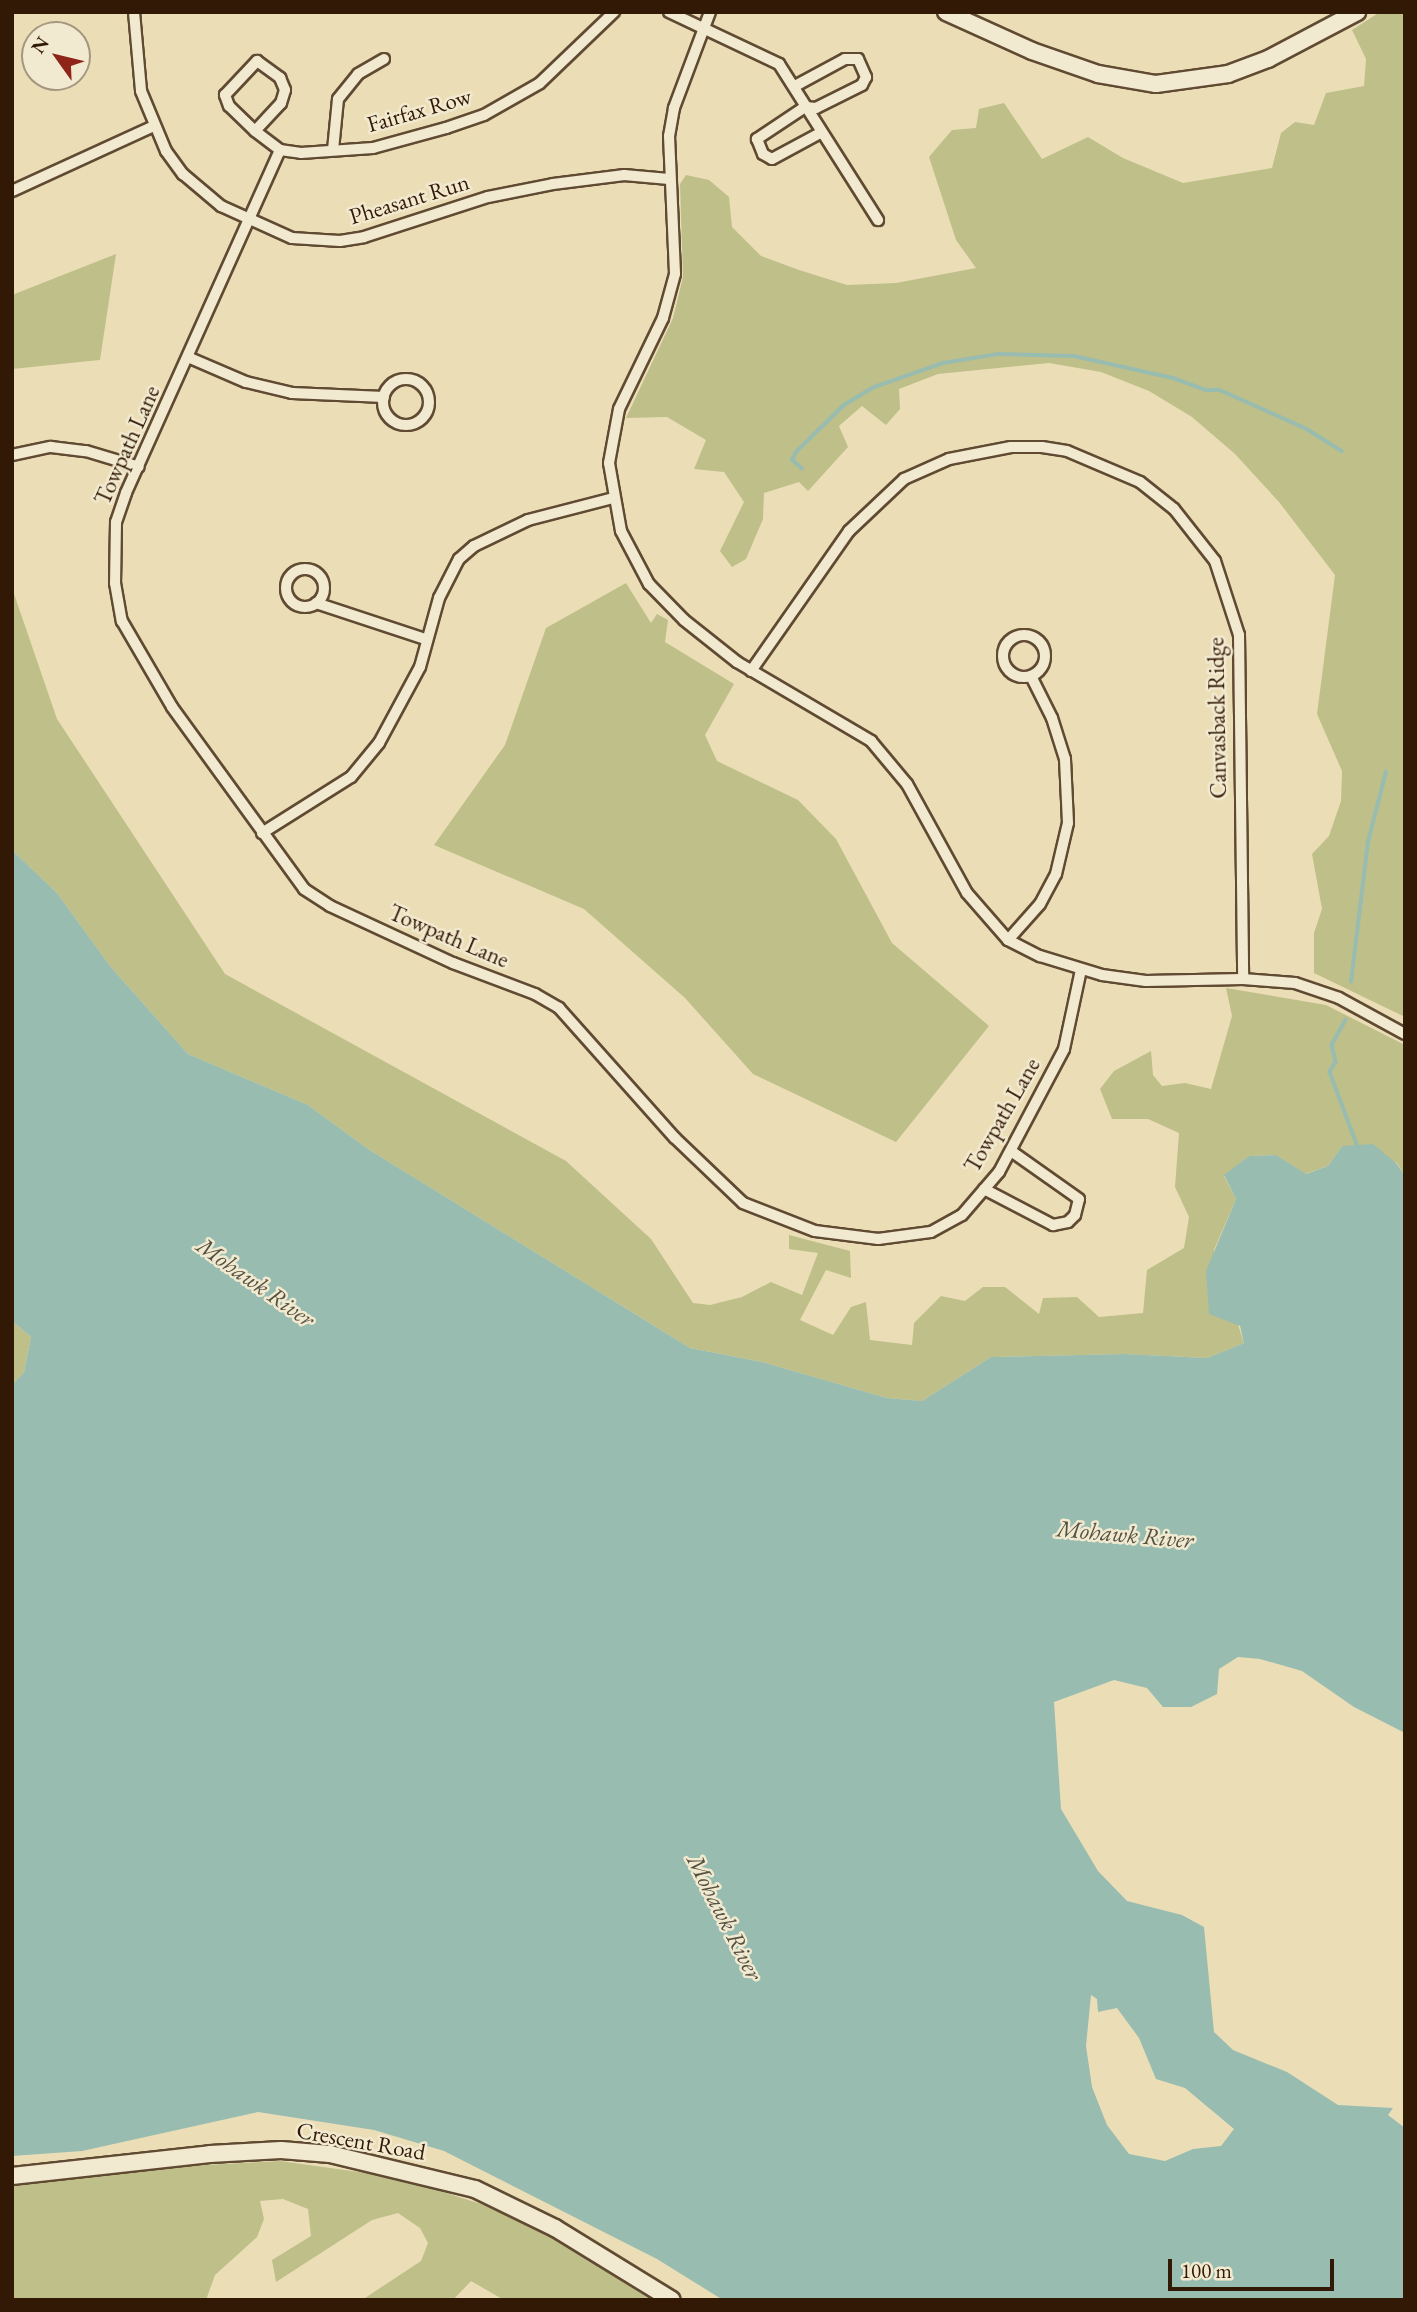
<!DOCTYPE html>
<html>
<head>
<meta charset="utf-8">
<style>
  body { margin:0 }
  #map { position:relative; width:1417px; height:2312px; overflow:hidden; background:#ebdeb7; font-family:"EB Garamond",serif }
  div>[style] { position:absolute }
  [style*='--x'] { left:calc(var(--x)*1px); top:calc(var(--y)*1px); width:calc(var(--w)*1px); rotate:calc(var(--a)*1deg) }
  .green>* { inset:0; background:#bebf89 }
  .water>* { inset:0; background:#98bcb0 }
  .stream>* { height:3.5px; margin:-1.75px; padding:0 1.75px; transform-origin:1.75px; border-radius:1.75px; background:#98bcb0 }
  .roads { filter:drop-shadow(2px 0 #604a32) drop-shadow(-2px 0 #604a32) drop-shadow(0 2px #604a32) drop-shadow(0 -2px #604a32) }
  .street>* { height:10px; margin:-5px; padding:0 5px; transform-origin:5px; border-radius:5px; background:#f2ead0 }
  .street>.ring { margin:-5px; padding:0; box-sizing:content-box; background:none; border:10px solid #f2ead0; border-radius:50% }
  .secondary>* { height:16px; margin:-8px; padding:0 8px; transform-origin:8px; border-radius:8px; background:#f2ead0 }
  span { translate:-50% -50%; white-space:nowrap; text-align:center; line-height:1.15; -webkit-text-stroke:5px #f2ead0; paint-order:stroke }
  .street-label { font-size:23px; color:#321906 }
  .water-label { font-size:24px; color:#565242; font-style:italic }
  .frame { position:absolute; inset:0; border:14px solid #321906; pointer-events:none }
  .north { position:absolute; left:21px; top:21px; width:70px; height:70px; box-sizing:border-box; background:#f2ead0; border:2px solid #a5967f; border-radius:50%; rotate:304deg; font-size:19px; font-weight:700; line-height:28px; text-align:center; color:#321906 }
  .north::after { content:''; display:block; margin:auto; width:24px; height:32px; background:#8f2418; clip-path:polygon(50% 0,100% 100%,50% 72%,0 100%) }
  .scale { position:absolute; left:1168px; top:2259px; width:166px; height:32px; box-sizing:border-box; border:4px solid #321906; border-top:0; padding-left:9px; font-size:21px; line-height:24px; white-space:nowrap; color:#321906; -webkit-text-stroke:5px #f2ead0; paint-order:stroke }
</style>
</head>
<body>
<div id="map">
  <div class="green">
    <div style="clip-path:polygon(1380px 12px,1405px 12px,1405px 1017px,1314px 973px,1314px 933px,1322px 909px,1312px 854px,1329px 836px,1341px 801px,1342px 771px,1317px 714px,1335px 575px,1279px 502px,1235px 454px,1192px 417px,1149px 391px,1101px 372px,1049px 363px,938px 374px,899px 389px,900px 409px,886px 425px,862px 406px,839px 426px,848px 447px,808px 491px,799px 482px,764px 493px,763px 519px,746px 559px,732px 567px,720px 551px,744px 502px,724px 472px,694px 469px,706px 440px,667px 417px,626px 418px,673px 318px,683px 277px,680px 184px,686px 175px,709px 180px,729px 197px,732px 227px,761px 256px,799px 270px,847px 285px,896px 283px,976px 268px,956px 240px,929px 157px,952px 130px,976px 128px,979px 109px,1004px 103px,1042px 159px,1088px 137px,1123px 158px,1183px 183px,1272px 168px,1281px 133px,1295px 122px,1314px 125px,1326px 93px,1364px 86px,1366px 59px,1352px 30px)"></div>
    <div style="clip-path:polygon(116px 254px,100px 360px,12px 369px,12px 295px)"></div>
    <div style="clip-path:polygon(626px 583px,651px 623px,657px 614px,668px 620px,665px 642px,734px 684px,705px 735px,717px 761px,798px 800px,836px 839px,892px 943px,989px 1026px,896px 1142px,753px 1074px,685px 998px,584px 909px,434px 845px,505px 745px,546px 628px)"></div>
    <div style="clip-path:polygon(12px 588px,57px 719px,225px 974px,566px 1161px,651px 1239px,693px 1303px,710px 1305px,742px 1297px,771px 1282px,802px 1295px,818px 1253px,789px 1249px,789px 1235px,850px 1251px,851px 1278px,826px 1270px,800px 1320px,833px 1335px,851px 1307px,866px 1302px,870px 1340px,912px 1345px,914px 1323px,941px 1296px,965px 1301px,983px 1287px,1005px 1287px,1039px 1314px,1043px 1298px,1077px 1297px,1099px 1317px,1143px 1313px,1147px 1270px,1184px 1248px,1189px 1217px,1175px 1187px,1179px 1133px,1148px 1119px,1112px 1119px,1100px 1089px,1114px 1071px,1151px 1051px,1153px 1075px,1162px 1086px,1185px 1083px,1211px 1089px,1232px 1016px,1226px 988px,1326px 1005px,1405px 1045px,1405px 1176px,1397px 1163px,1342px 1146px,1328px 1166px,1305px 1174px,1276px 1155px,1249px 1156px,1224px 1176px,1236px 1199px,1214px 1250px,1244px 1343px,1207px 1358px,1124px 1354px,991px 1357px,922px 1401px,887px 1398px,762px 1362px,690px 1348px,368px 1149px,308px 1105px,188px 1054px,110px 966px,57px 893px,12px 850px)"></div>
    <div style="clip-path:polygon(12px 1321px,31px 1337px,24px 1372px,12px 1385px)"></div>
    <div style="clip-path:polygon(280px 2161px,395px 2177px,481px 2204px,544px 2233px,651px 2300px,504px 2300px,471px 2281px,453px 2300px,362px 2300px,421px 2261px,428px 2243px,420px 2228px,398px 2213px,372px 2220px,276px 2282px,272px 2260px,311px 2236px,308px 2209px,283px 2199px,260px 2201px,264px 2219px,257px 2237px,215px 2275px,206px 2300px,12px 2300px,12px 2185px,170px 2167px)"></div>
  </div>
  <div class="water">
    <div style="clip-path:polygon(evenodd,12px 850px,57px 893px,110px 966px,188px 1054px,308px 1105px,368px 1149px,690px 1348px,762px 1362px,887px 1398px,922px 1401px,991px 1357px,1124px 1354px,1207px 1358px,1244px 1343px,1240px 1326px,1209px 1314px,1206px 1271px,1236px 1199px,1224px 1175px,1249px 1156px,1276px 1155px,1306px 1174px,1328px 1166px,1342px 1146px,1373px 1144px,1397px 1164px,1405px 1176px,1405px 1733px,1354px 1707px,1302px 1671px,1260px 1659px,1238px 1657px,1219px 1669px,1217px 1694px,1191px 1707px,1163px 1707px,1147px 1688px,1114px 1680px,1054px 1702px,1061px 1809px,1098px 1871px,1127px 1901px,1182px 1915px,1204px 1927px,1214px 2032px,1233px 2050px,1287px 2072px,1338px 2105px,1393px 2108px,1388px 2115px,1405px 2128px,1405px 2300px,723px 2300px,657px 2259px,444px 2151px,374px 2130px,258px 2112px,82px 2151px,12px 2156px,12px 1385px,24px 1372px,31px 1337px,12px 1321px,12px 850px,1091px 1995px,1097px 1999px,1098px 2012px,1117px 2008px,1139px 2038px,1156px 2079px,1185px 2088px,1234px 2129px,1221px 2146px,1193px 2149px,1165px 2161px,1129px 2154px,1107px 2125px,1092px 2087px,1086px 2046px,1091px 1995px)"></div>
  </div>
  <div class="stream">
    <div style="--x:802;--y:469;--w:13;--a:-138"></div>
    <div style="--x:792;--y:460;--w:9;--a:-63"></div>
    <div style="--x:796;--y:452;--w:67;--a:-44.4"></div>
    <div style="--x:844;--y:405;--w:33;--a:-31"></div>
    <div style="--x:872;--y:388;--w:75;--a:-19.4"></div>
    <div style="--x:943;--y:363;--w:56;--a:-9.3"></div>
    <div style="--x:998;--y:354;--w:76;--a:1.5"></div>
    <div style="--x:1074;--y:356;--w:101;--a:12.5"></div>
    <div style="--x:1173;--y:378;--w:35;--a:20"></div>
    <div style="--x:1206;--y:390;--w:14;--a:0"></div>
    <div style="--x:1220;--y:390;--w:95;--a:24.1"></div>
    <div style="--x:1307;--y:429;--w:41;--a:32.2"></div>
    <div style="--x:1351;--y:982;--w:141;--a:-83.1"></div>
    <div style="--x:1368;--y:842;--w:72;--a:-75.6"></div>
    <div style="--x:1346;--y:1020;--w:29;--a:119"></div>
    <div style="--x:1332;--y:1045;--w:17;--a:77"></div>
    <div style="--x:1336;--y:1062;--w:12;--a:121"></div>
    <div style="--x:1330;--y:1072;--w:80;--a:69.5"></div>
  </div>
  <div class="roads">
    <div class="street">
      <div style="--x:134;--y:12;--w:79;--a:84.9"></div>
      <div style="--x:141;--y:91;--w:65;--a:67.4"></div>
      <div style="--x:166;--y:151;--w:29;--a:54"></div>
      <div style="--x:183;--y:174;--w:50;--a:40.1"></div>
      <div style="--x:221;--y:206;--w:78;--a:24.3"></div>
      <div style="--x:292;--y:238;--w:48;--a:3.6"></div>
      <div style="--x:340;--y:241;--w:24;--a:-9"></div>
      <div style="--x:364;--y:237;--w:130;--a:-17.9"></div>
      <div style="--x:488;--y:197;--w:66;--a:-11.3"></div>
      <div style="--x:553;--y:184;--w:72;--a:-7.2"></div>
      <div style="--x:624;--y:175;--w:45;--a:5.1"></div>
      <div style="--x:669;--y:12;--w:122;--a:25.3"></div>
      <div style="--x:779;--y:64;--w:185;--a:57.6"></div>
      <div style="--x:710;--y:12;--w:103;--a:110.6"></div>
      <div style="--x:674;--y:108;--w:28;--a:100"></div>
      <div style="--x:669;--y:136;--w:138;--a:87.5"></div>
      <div style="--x:675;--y:274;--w:46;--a:105.3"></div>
      <div style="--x:663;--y:318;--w:101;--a:115.8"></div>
      <div style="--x:619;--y:409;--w:55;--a:100.5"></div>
      <div style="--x:609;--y:463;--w:69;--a:80"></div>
      <div style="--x:621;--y:531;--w:60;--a:62.2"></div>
      <div style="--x:649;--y:584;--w:50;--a:45.8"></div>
      <div style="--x:684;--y:620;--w:68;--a:38.4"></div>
      <div style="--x:737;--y:662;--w:156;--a:30.5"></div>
      <div style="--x:871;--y:741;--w:56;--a:50.1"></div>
      <div style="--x:907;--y:784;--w:124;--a:61.2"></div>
      <div style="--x:967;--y:893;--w:62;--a:48.9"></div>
      <div style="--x:1008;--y:940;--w:36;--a:27"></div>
      <div style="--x:1040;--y:956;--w:65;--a:17"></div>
      <div style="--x:1102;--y:975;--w:44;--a:7.8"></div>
      <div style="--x:1146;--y:981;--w:97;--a:-1.2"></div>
      <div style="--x:1243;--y:979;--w:52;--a:4.4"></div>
      <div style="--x:1295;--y:983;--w:46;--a:18.8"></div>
      <div style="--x:1339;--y:998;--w:75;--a:28.6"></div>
      <div style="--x:257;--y:61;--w:29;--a:36"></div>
      <div style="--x:280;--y:78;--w:13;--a:67"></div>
      <div style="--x:285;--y:90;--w:14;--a:107"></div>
      <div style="--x:281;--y:103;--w:38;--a:133"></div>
      <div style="--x:255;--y:131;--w:36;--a:-136"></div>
      <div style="--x:229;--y:106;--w:12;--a:-110"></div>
      <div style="--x:225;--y:95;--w:47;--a:-46.7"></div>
      <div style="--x:795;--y:86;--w:57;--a:-28.4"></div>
      <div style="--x:845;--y:59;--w:13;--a:0"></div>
      <div style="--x:858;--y:59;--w:20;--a:66"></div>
      <div style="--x:866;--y:77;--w:9;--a:117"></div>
      <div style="--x:862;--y:85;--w:51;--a:153.4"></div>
      <div style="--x:816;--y:108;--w:11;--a:-175"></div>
      <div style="--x:805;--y:107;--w:58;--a:146.3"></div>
      <div style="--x:757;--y:139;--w:16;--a:68"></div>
      <div style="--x:763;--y:154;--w:10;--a:29"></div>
      <div style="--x:772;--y:159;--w:55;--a:-28.4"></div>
      <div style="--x:255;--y:131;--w:31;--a:37"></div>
      <div style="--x:280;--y:150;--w:21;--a:8"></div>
      <div style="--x:301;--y:153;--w:72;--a:-4"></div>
      <div style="--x:373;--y:148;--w:76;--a:-15.3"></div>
      <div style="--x:446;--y:128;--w:40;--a:-18.9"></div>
      <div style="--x:484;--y:115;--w:64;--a:-29.7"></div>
      <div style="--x:540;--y:83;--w:103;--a:-43.8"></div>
      <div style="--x:280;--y:150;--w:376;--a:114.2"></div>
      <div style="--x:126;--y:493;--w:31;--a:109"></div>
      <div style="--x:116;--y:522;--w:61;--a:90.9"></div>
      <div style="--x:115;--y:583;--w:39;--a:80"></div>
      <div style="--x:122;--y:621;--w:99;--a:59.8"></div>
      <div style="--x:172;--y:707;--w:225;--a:54"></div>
      <div style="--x:304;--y:889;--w:31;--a:33"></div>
      <div style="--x:330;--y:906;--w:136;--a:24.9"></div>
      <div style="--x:453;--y:963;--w:88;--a:20.7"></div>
      <div style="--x:535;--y:994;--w:28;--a:30"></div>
      <div style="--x:559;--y:1008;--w:174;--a:48.3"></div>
      <div style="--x:675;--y:1138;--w:94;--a:43.7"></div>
      <div style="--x:743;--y:1203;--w:77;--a:21.3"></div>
      <div style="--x:815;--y:1231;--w:64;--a:7.2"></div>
      <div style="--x:878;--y:1239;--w:53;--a:-7.5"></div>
      <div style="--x:931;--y:1232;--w:35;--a:-29"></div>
      <div style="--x:962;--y:1215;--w:57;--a:-49.3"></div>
      <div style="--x:999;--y:1172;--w:139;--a:-62.1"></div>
      <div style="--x:1064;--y:1049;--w:81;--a:-77.9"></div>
      <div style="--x:333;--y:150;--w:51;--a:-84.4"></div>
      <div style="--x:338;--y:99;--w:32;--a:-51"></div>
      <div style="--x:358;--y:74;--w:30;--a:-30"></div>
      <div style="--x:12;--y:191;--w:154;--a:-24.6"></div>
      <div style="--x:190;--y:358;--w:61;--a:23.2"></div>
      <div style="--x:246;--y:382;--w:47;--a:13.4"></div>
      <div style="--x:292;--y:393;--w:92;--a:2.5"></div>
      <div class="ring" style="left:383px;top:379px;width:36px;height:36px"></div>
      <div style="--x:12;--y:455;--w:40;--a:-12"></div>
      <div style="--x:51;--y:447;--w:35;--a:7"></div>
      <div style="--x:86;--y:451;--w:55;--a:16.8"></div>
      <div class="ring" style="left:286px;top:569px;width:28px;height:28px"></div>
      <div style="--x:316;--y:603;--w:115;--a:18.3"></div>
      <div class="ring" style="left:1003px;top:635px;width:32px;height:32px"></div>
      <div style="--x:751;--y:671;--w:171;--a:-55"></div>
      <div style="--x:849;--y:531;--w:76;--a:-43.4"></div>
      <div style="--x:904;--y:479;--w:49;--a:-24"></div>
      <div style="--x:949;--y:459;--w:63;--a:-11"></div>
      <div style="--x:1011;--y:447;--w:31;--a:0"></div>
      <div style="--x:1042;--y:447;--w:25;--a:9"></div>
      <div style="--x:1067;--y:451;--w:79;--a:23"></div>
      <div style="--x:1140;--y:482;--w:43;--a:38.5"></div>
      <div style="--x:1174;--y:509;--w:66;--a:51.7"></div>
      <div style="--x:1215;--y:561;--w:78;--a:72"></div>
      <div style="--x:1239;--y:635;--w:344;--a:89.3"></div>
      <div style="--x:262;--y:833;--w:105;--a:-32.2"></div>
      <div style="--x:351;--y:777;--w:44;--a:-50.5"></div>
      <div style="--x:379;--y:743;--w:86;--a:-61.7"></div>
      <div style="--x:420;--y:667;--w:72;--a:-74.6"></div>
      <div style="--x:439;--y:598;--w:44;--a:-62.9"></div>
      <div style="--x:459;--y:559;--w:20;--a:-41"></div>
      <div style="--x:474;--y:546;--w:60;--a:-25.7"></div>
      <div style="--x:528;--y:520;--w:88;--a:-14.5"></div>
      <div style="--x:1008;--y:940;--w:48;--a:-48.4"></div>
      <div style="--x:1040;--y:904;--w:34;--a:-62"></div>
      <div style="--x:1056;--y:874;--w:52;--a:-76.8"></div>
      <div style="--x:1068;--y:823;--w:64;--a:-92.7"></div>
      <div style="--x:1065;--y:759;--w:43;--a:-107.6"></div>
      <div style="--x:1052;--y:718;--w:47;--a:-116.6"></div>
      <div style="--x:984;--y:1189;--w:78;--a:27.6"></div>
      <div style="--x:1053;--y:1225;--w:15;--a:-11"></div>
      <div style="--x:1068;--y:1222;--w:10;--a:-45"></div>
      <div style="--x:1075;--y:1215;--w:16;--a:-76"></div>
      <div style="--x:1079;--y:1199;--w:83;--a:-144.8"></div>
    </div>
    <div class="secondary">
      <div style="--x:946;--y:12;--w:94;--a:24.4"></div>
      <div style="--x:1032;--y:51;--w:70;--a:19.2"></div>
      <div style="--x:1098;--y:74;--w:59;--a:9.8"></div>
      <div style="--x:1156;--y:84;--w:73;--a:-7.9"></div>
      <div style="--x:1228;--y:74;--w:43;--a:-20.6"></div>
      <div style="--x:1268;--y:59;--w:101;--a:-27.8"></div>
      <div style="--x:12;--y:2176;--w:199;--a:-6.3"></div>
      <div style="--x:210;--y:2154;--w:71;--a:-3.2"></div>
      <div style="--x:281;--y:2150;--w:49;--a:4.7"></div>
      <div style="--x:330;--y:2154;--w:149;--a:13.6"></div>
      <div style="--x:475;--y:2189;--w:89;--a:26"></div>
      <div style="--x:555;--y:2228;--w:137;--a:31.6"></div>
    </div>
  </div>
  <div class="street-label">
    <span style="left:419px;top:110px;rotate:-16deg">Fairfax Row</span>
    <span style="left:409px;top:199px;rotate:-17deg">Pheasant Run</span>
    <span style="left:127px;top:445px;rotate:-66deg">Towpath Lane</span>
    <span style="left:1217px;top:718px;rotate:-91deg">Canvasback Ridge</span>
    <span style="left:449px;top:936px;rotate:23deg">Towpath Lane</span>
    <span style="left:1002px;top:1115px;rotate:-60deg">Towpath Lane</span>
    <span style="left:361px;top:2141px;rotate:10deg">Crescent Road</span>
  </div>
  <div class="water-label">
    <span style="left:256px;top:1282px;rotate:35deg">Mohawk River</span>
    <span style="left:1125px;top:1534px;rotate:5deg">Mohawk River</span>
    <span style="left:725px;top:1917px;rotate:63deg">Mohawk River</span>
  </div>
  <div class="frame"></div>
  <div class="north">N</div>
  <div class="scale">100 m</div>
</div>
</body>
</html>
